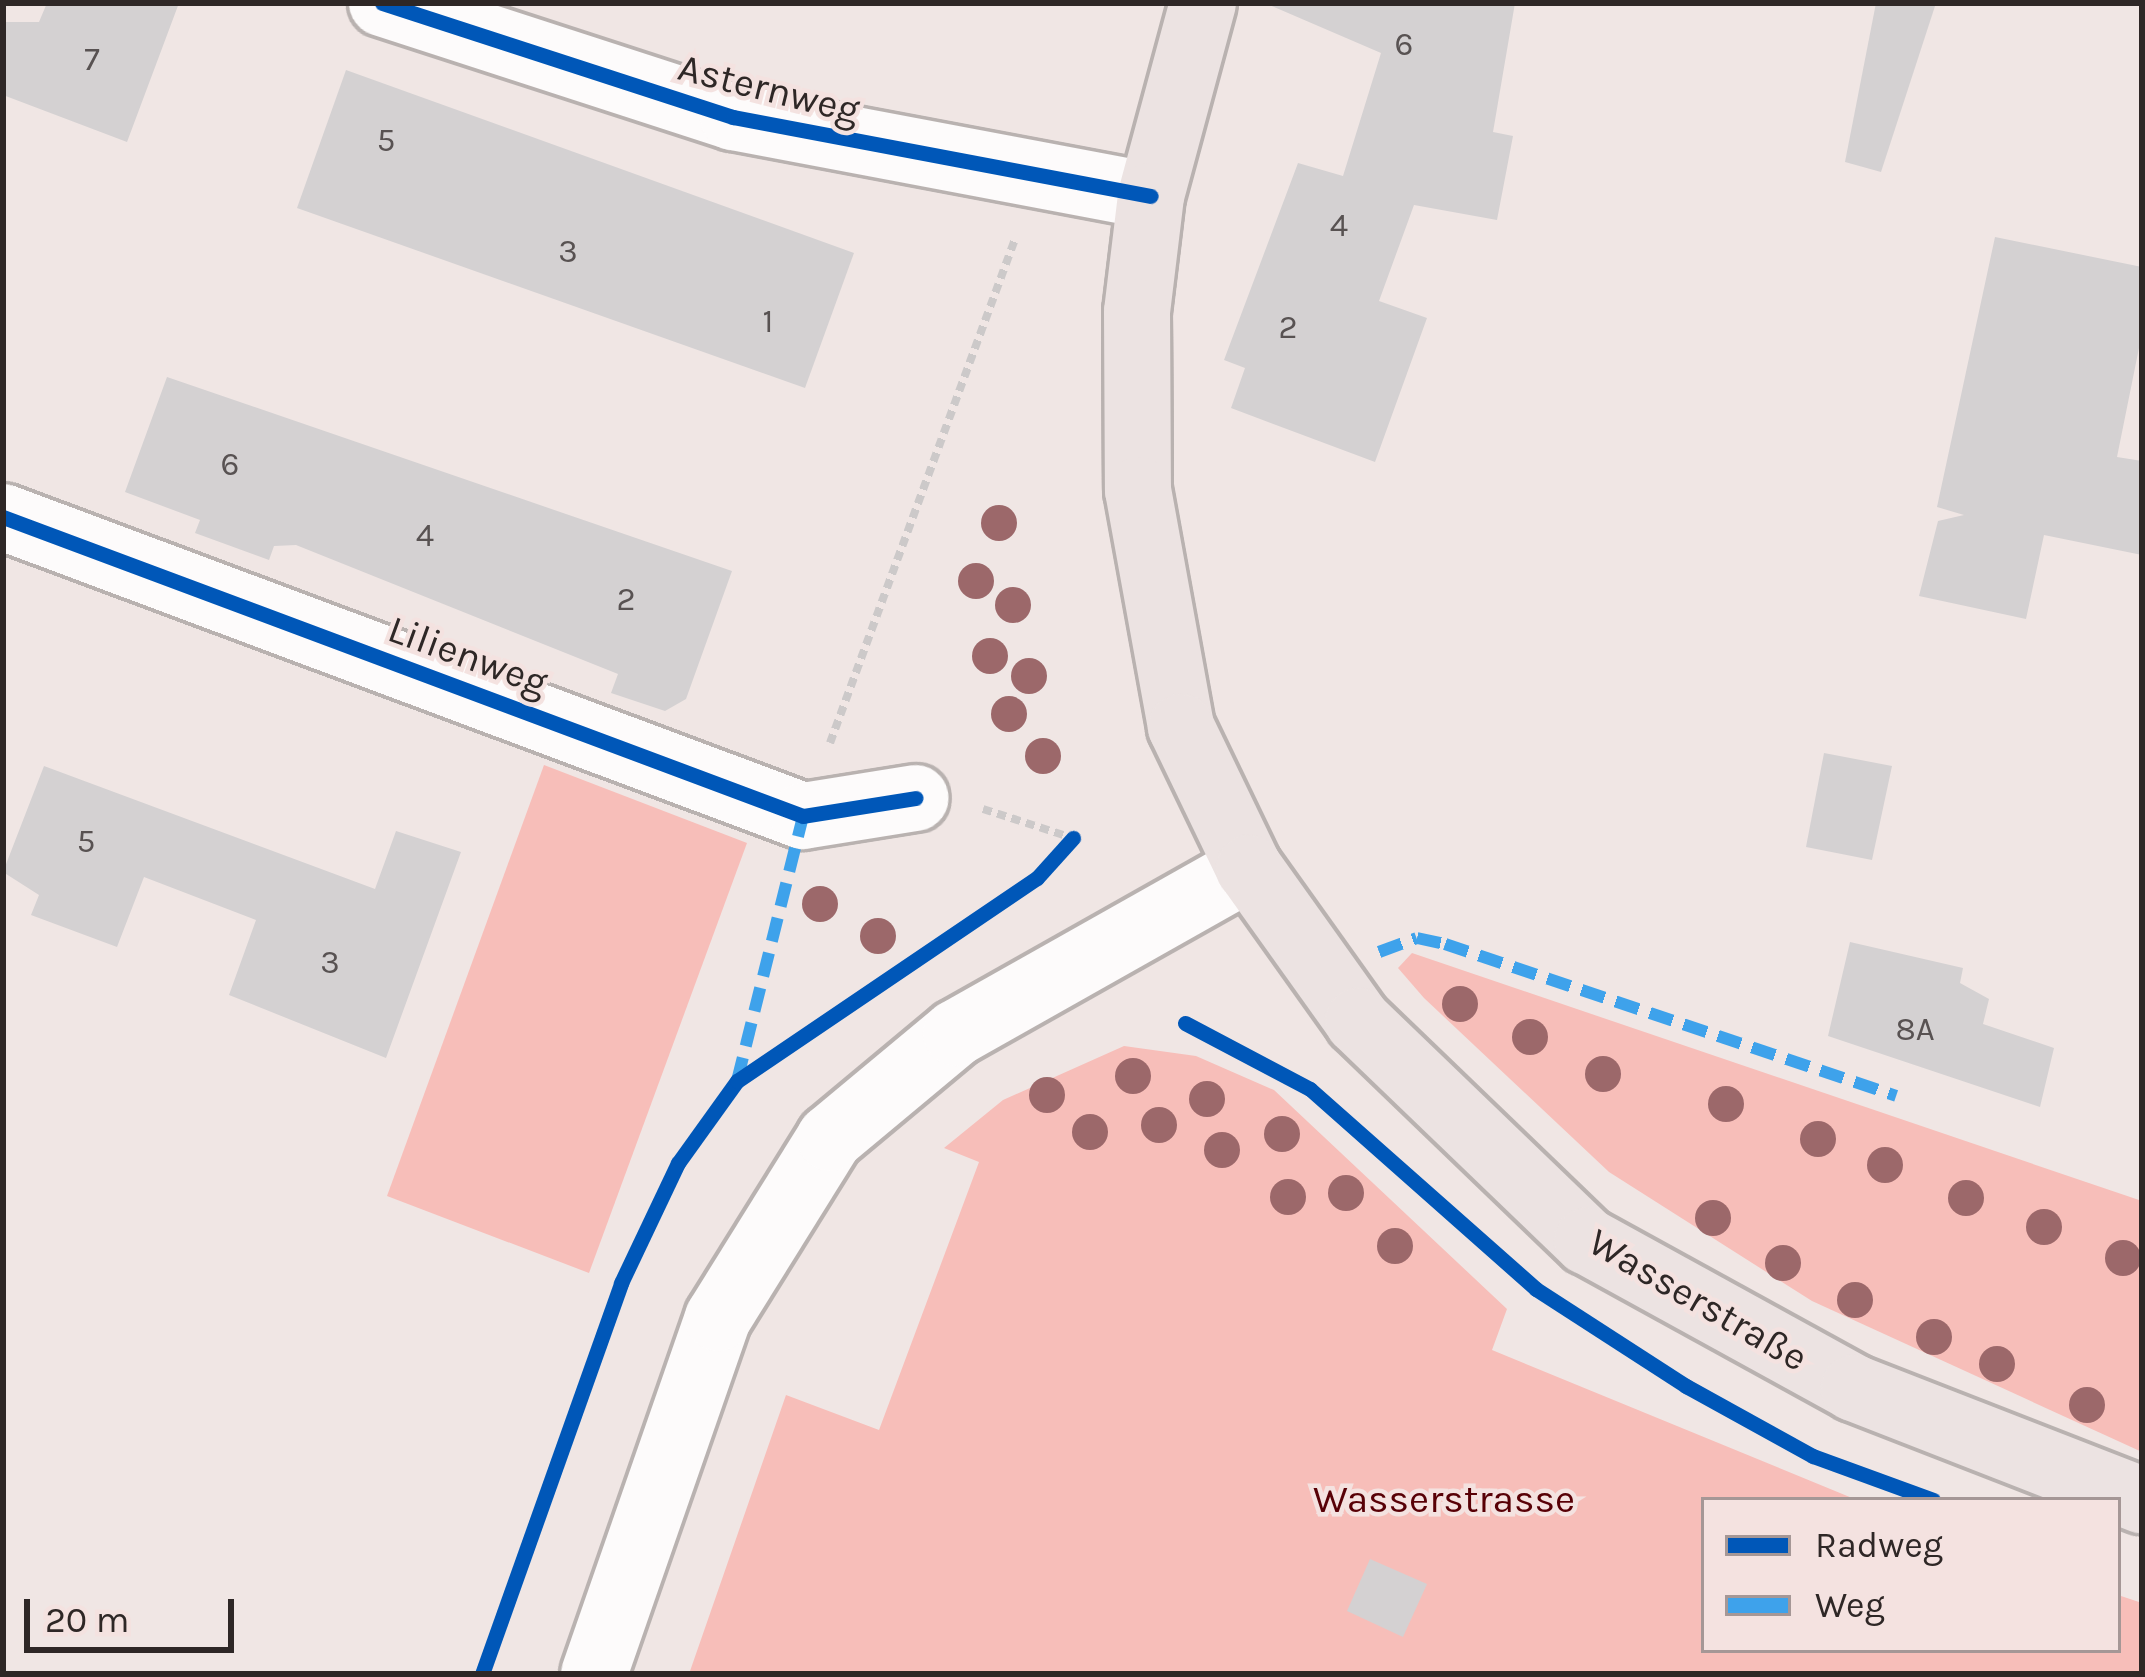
<!DOCTYPE html>
<html>
<head>
<meta charset="utf-8">
<style>
  body { margin:0 }
  #map { position:relative; width:2145px; height:1677px; overflow:hidden; background:#f0e6e4; font-family:Karla,sans-serif }
  div>[style] { position:absolute }
  [style*='--x'] { left:calc(var(--x)*1px); top:calc(var(--y)*1px); width:calc(var(--w)*1px); rotate:calc(var(--a)*1deg) }
  .green>* { inset:0; background:#f7beb9 }
  .building>* { inset:0; background:#d4d1d2 }
  .path>* { height:8px; margin-top:-4px; transform-origin:0; background:repeating-linear-gradient(90deg,#ccc9c9 0 9px,transparent 0 15px) }
  .roads { filter:drop-shadow(3px 0 #b9b2b0) drop-shadow(-3px 0 #b9b2b0) drop-shadow(0 3px #b9b2b0) drop-shadow(0 -3px #b9b2b0) }
  .minor>* { height:66px; margin:-33px; padding:0 33px; transform-origin:33px; border-radius:33px; background:#fdfbfb }
  .secondary>* { height:66px; margin:-33px; padding:0 33px; transform-origin:33px; border-radius:33px; background:#fdfbfb }
  .primary>* { height:66px; margin:-33px; padding:0 33px; transform-origin:33px; border-radius:33px; background:#ece3e2 }
  .quiet>* { height:12px; margin-top:-6px; transform-origin:0; background:repeating-linear-gradient(90deg,#3ea2eb 0 24px,transparent 0 36px) }
  .cycleway>* { height:15px; margin:-7.5px; padding:0 7.5px; transform-origin:7.5px; border-radius:7.5px; background:#0057b8 }
  .trees>* { width:36px; height:36px; margin:-18px; border-radius:50%; background:#9c686a }
  span { translate:-50% -50%; white-space:nowrap; text-align:center; line-height:1.15; -webkit-text-stroke:9px #f4e2e0; paint-order:stroke }
  .number-label { font-size:33px; color:#585252 }
  .number-label span { -webkit-text-stroke-width:0 }
  .street-label { font-size:39px; color:#2e2726 }
  .park-label { font-size:39px; color:#580006 }
  .frame { position:absolute; inset:0; border:6px solid #2e2726; pointer-events:none }
  .legend { position:absolute; left:1701px; top:1497px; width:420px; height:156px; box-sizing:border-box; background:#f4e2e0; border:3px solid #a59796; margin:0; padding:15px 21px; list-style:none; font-size:36px; color:#2e2726 }
  .legend li { display:flex; align-items:center; gap:24px; height:60px }
  .legend b { width:60px; border:3px solid #a59796 }
  .scale { position:absolute; left:24px; top:1599px; width:210px; height:54px; box-sizing:border-box; border:6px solid #2e2726; border-top:0; padding-left:15px; font-size:36px; line-height:42px; white-space:nowrap; color:#2e2726; -webkit-text-stroke:9px #f4e2e0; paint-order:stroke }
</style>
</head>
<body>
<div id="map">
  <div class="green">
    <div style="clip-path:polygon(544px 765px,747px 843px,589px 1273px,387px 1196px)"></div>
    <div style="clip-path:polygon(1412px 953px,2142px 1201px,2142px 1452px,1812px 1301px,1609px 1172px,1424px 998px,1398px 968px)"></div>
    <div style="clip-path:polygon(1124px 1046px,1196px 1056px,1274px 1090px,1507px 1309px,1492px 1350px,1857px 1500px,1704px 1500px,1704px 1650px,2118px 1650px,2118px 1595px,2142px 1603px,2142px 1674px,689px 1674px,786px 1395px,879px 1430px,979px 1162px,944px 1148px,1003px 1100px)"></div>
  </div>
  <div class="building">
    <div style="clip-path:polygon(47px 3px,179px 3px,127px 142px,3px 95px,3px 22px,39px 22px)"></div>
    <div style="clip-path:polygon(1265px 3px,1515px 3px,1493px 132px,1513px 136px,1497px 220px,1414px 205px,1379px 301px,1427px 318px,1375px 462px,1231px 408px,1245px 368px,1224px 360px,1298px 163px,1343px 176px,1381px 53px)"></div>
    <div style="clip-path:polygon(1876px 3px,1936px 3px,1881px 172px,1845px 162px)"></div>
    <div style="clip-path:polygon(346px 70px,854px 253px,805px 388px,297px 208px)"></div>
    <div style="clip-path:polygon(1995px 237px,2142px 267px,2142px 333px,2117px 457px,2142px 461px,2142px 555px,2044px 535px,2026px 619px,1919px 596px,1938px 521px,1964px 515px,1937px 507px)"></div>
    <div style="clip-path:polygon(167px 377px,732px 571px,686px 699px,665px 711px,611px 693px,618px 674px,296px 545px,274px 546px,269px 560px,195px 533px,200px 520px,125px 492px)"></div>
    <div style="clip-path:polygon(1824px 753px,1892px 766px,1872px 860px,1806px 847px)"></div>
    <div style="clip-path:polygon(44px 766px,375px 889px,396px 831px,461px 852px,386px 1058px,229px 995px,256px 920px,144px 877px,117px 947px,31px 915px,39px 895px,3px 872px)"></div>
    <div style="clip-path:polygon(1850px 942px,1963px 968px,1960px 983px,1989px 999px,1983px 1024px,2054px 1048px,2040px 1107px,1828px 1036px)"></div>
    <div style="clip-path:polygon(1370px 1559px,1427px 1584px,1403px 1637px,1347px 1611px)"></div>
  </div>
  <div class="path">
    <div style="--x:830;--y:743;--w:537;--a:-69.84"></div>
    <div style="--x:983;--y:809;--w:95;--a:17.9"></div>
    <div style="--x:1185;--y:1023;--w:141;--a:27.8"></div>
    <div style="--x:1310;--y:1089;--w:246;--a:42.2"></div>
    <div style="--x:1627;--y:1348;--w:215;--a:30.1"></div>
    <div style="--x:1813;--y:1456;--w:128;--a:20.1"></div>
  </div>
  <div class="roads">
    <div class="minor">
      <div style="--x:382;--y:3;--w:369;--a:18"></div>
      <div style="--x:733;--y:117;--w:425;--a:10.7"></div>
      <div style="--x:3;--y:517;--w:854;--a:20.49"></div>
      <div style="--x:803;--y:816;--w:114;--a:-9.1"></div>
    </div>
    <div class="secondary">
      <div style="--x:594;--y:1674;--w:377;--a:-70.8"></div>
      <div style="--x:718;--y:1318;--w:212;--a:-58.1"></div>
      <div style="--x:830;--y:1138;--w:164;--a:-39.8"></div>
      <div style="--x:956;--y:1033;--w:336;--a:-29.4"></div>
    </div>
    <div class="primary">
      <div style="--x:1203;--y:3;--w:200;--a:105.1"></div>
      <div style="--x:1151;--y:196;--w:117;--a:96.9"></div>
      <div style="--x:1137;--y:312;--w:178;--a:89.7"></div>
      <div style="--x:1138;--y:490;--w:241;--a:79.7"></div>
      <div style="--x:1181;--y:727;--w:157;--a:64.3"></div>
      <div style="--x:1249;--y:868;--w:188;--a:54.5"></div>
      <div style="--x:1358;--y:1021;--w:318;--a:43.9"></div>
      <div style="--x:1587;--y:1241;--w:305;--a:28.8"></div>
      <div style="--x:1854;--y:1388;--w:309;--a:21.3"></div>
    </div>
  </div>
  <div class="quiet">
    <div style="--x:1379;--y:952;--w:40;--a:-20.2"></div>
    <div style="--x:1417;--y:938;--w:29;--a:12"></div>
    <div style="--x:1445;--y:944;--w:476;--a:18.6"></div>
    <div style="--x:737;--y:1081;--w:273;--a:-76"></div>
  </div>
  <div class="cycleway">
    <div style="--x:382;--y:3;--w:369;--a:18"></div>
    <div style="--x:733;--y:117;--w:425;--a:10.7"></div>
    <div style="--x:3;--y:517;--w:854;--a:20.49"></div>
    <div style="--x:803;--y:816;--w:114;--a:-9.1"></div>
    <div style="--x:1185;--y:1023;--w:141;--a:27.8"></div>
    <div style="--x:1310;--y:1089;--w:302;--a:41.5"></div>
    <div style="--x:1536;--y:1289;--w:179;--a:32.9"></div>
    <div style="--x:1686;--y:1386;--w:145;--a:28.9"></div>
    <div style="--x:1813;--y:1456;--w:128;--a:20.1"></div>
    <div style="--x:482;--y:1674;--w:415;--a:-70.4"></div>
    <div style="--x:621;--y:1283;--w:133;--a:-64.6"></div>
    <div style="--x:678;--y:1163;--w:101;--a:-54.3"></div>
    <div style="--x:737;--y:1081;--w:362;--a:-34.1"></div>
    <div style="--x:1037;--y:878;--w:54;--a:-48"></div>
  </div>
  <div class="trees">
    <div style="left:999px;top:523px"></div>
    <div style="left:976px;top:581px"></div>
    <div style="left:1013px;top:605px"></div>
    <div style="left:990px;top:656px"></div>
    <div style="left:1029px;top:676px"></div>
    <div style="left:1009px;top:714px"></div>
    <div style="left:1043px;top:756px"></div>
    <div style="left:820px;top:904px"></div>
    <div style="left:878px;top:936px"></div>
    <div style="left:1460px;top:1004px"></div>
    <div style="left:1530px;top:1037px"></div>
    <div style="left:1603px;top:1074px"></div>
    <div style="left:1133px;top:1076px"></div>
    <div style="left:1047px;top:1095px"></div>
    <div style="left:1207px;top:1099px"></div>
    <div style="left:1726px;top:1104px"></div>
    <div style="left:1159px;top:1125px"></div>
    <div style="left:1090px;top:1132px"></div>
    <div style="left:1282px;top:1134px"></div>
    <div style="left:1818px;top:1139px"></div>
    <div style="left:1222px;top:1150px"></div>
    <div style="left:1885px;top:1165px"></div>
    <div style="left:1346px;top:1193px"></div>
    <div style="left:1288px;top:1197px"></div>
    <div style="left:1966px;top:1198px"></div>
    <div style="left:1713px;top:1218px"></div>
    <div style="left:2044px;top:1227px"></div>
    <div style="left:1395px;top:1246px"></div>
    <div style="left:2123px;top:1258px"></div>
    <div style="left:1783px;top:1263px"></div>
    <div style="left:1855px;top:1300px"></div>
    <div style="left:1934px;top:1337px"></div>
    <div style="left:1997px;top:1364px"></div>
    <div style="left:2087px;top:1405px"></div>
  </div>
  <div class="number-label">
    <span style="left:1404px;top:45px">6</span>
    <span style="left:92px;top:60px">7</span>
    <span style="left:386px;top:141px">5</span>
    <span style="left:1339px;top:226px">4</span>
    <span style="left:568px;top:252px">3</span>
    <span style="left:768px;top:322px">1</span>
    <span style="left:1288px;top:328px">2</span>
    <span style="left:230px;top:465px">6</span>
    <span style="left:425px;top:536px">4</span>
    <span style="left:626px;top:600px">2</span>
    <span style="left:86px;top:842px">5</span>
    <span style="left:330px;top:963px">3</span>
    <span style="left:1915px;top:1030px">8A</span>
  </div>
  <div class="street-label">
    <span style="left:769px;top:89px;rotate:14deg">Asternweg</span>
    <span style="left:468px;top:656px;rotate:20deg">Lilienweg</span>
    <span style="left:1698px;top:1300px;rotate:30deg">Wasserstraße</span>
  </div>
  <div class="park-label">
    <span style="left:1444px;top:1499px">Wasserstrasse</span>
  </div>
  <div class="frame"></div>
  <ul class="legend">
  <li><b style="height:15px;background:#0057b8"></b>Radweg</li>
  <li><b style="height:15px;background:#3ea2eb"></b>Weg</li>
  </ul>
  <div class="scale">20 m</div>
</div>
</body>
</html>
